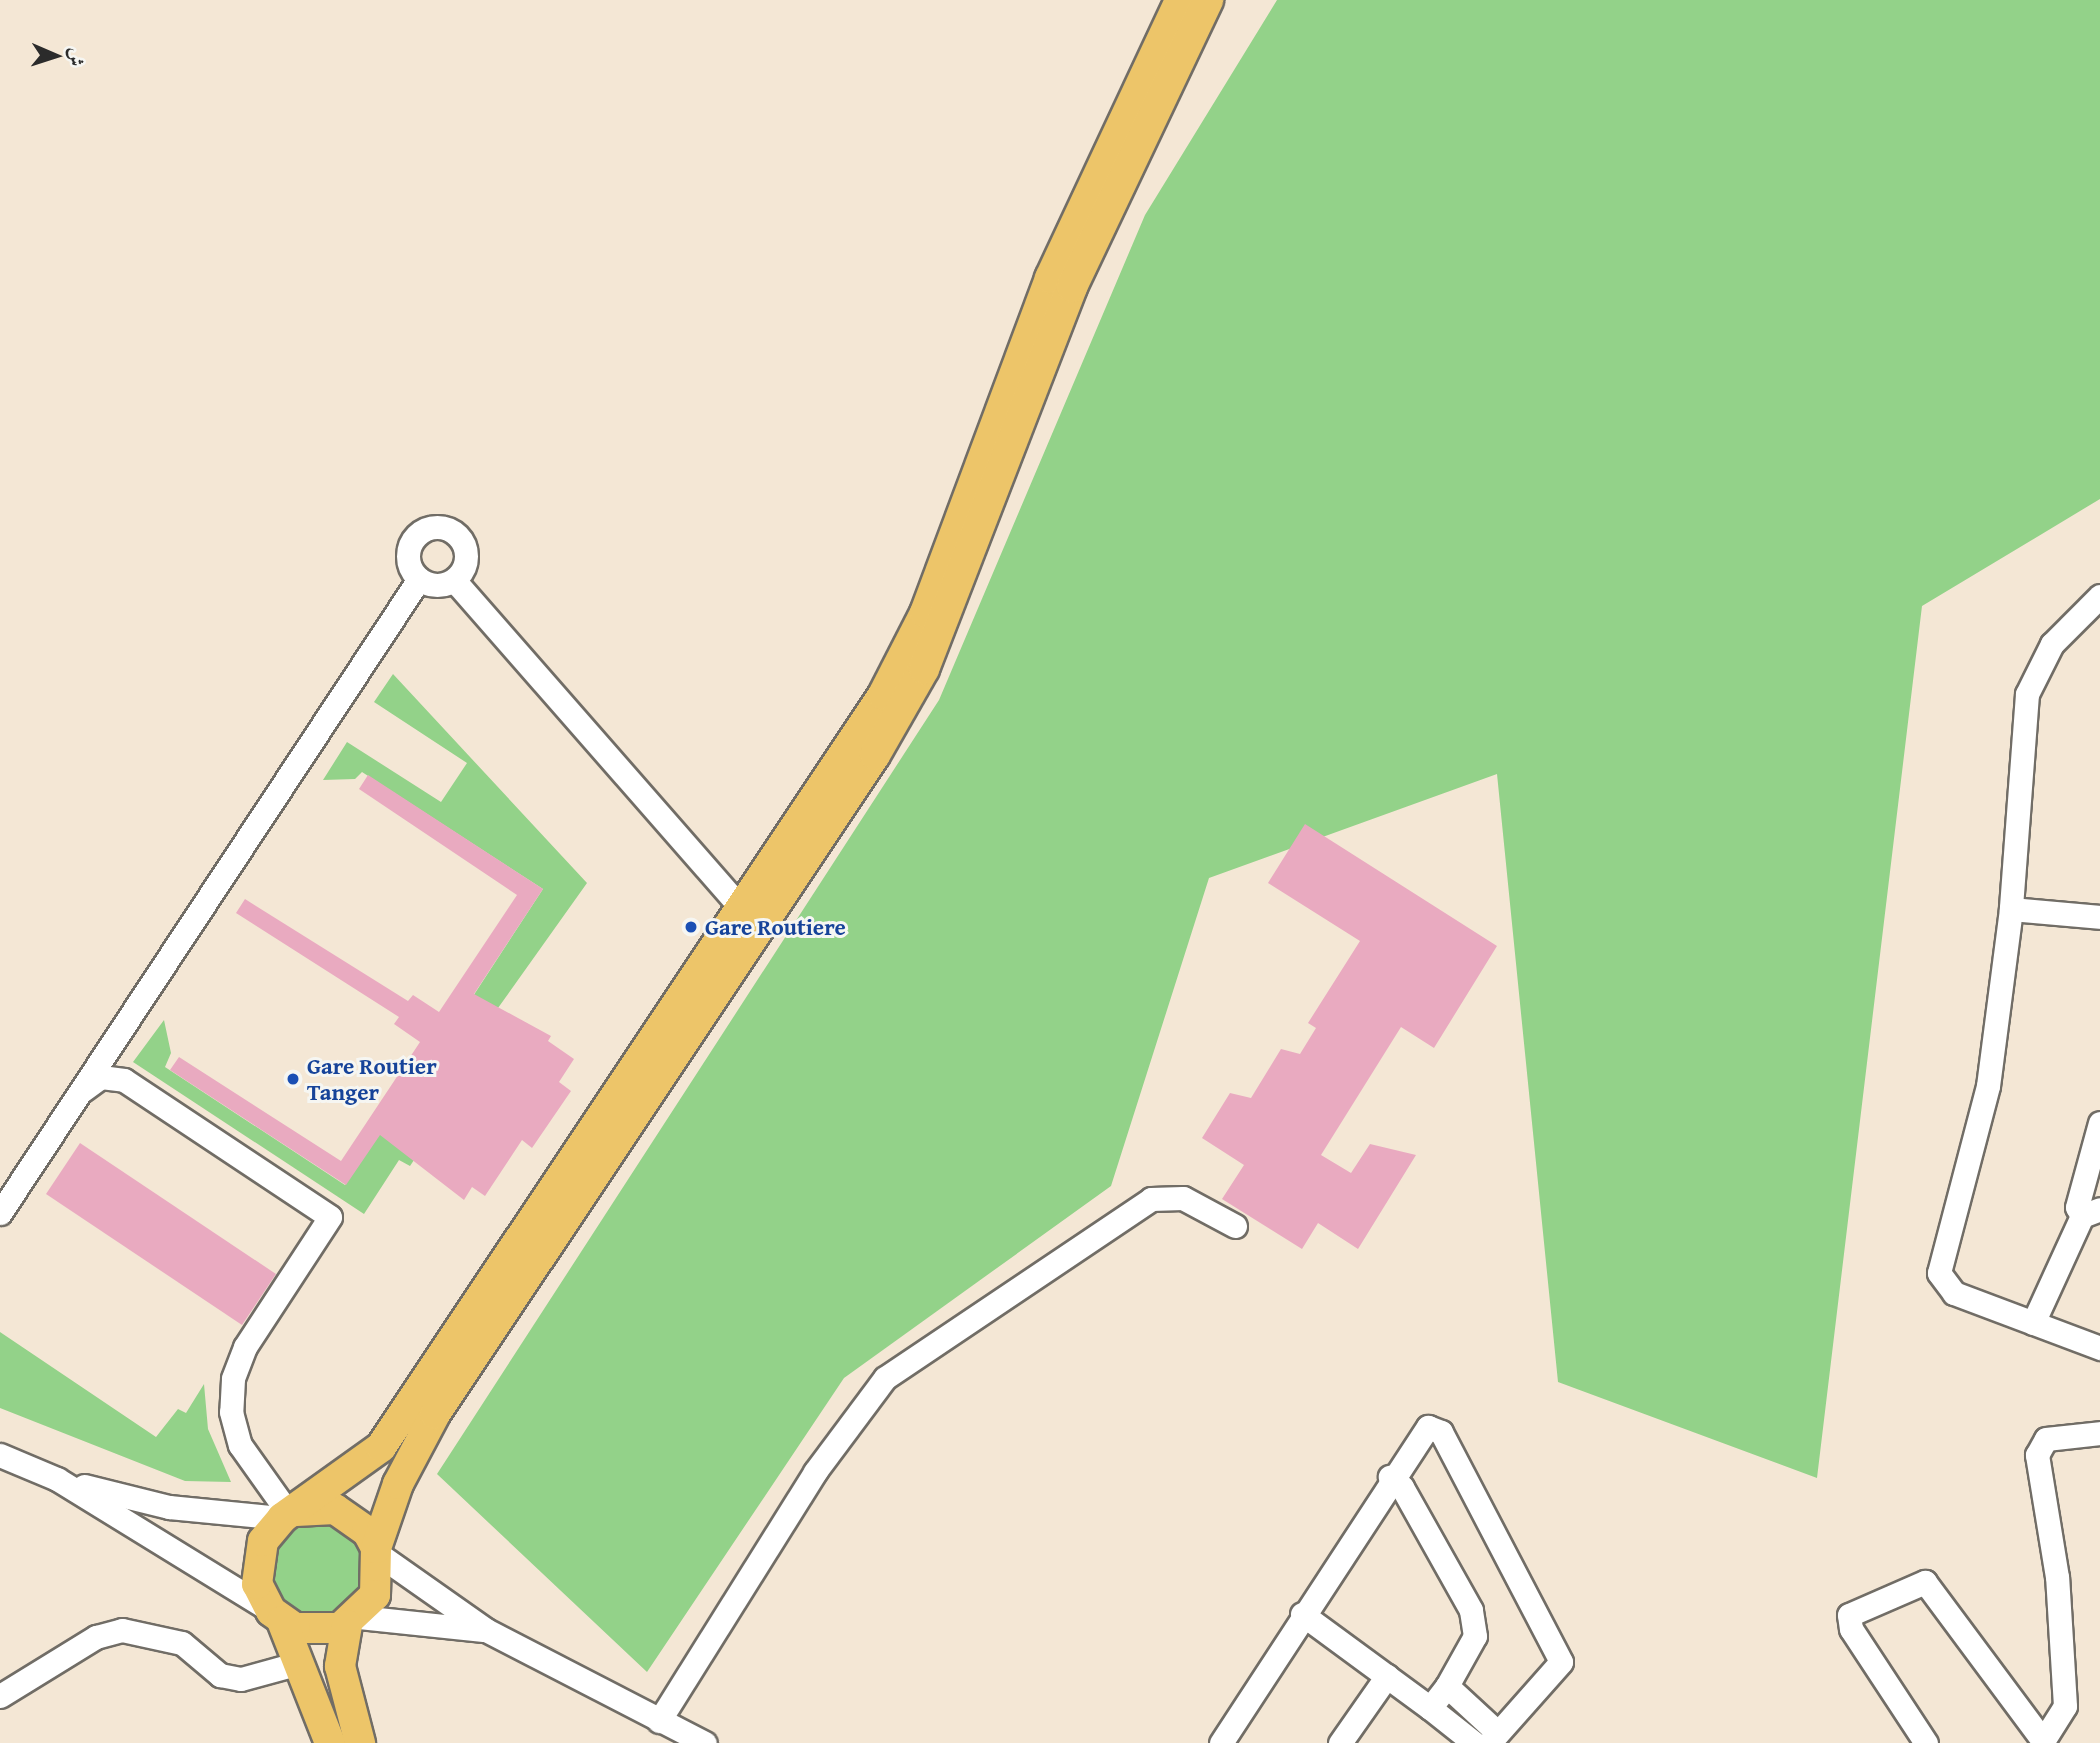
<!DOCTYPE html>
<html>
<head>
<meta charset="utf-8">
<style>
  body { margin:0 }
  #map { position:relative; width:2100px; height:1743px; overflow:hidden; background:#f4e7d5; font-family:"Gentium Book Plus",Amiri,serif }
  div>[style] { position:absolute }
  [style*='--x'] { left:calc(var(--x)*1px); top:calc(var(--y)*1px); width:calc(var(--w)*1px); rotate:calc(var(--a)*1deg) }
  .green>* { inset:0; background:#93d289 }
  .round { border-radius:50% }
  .building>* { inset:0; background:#e9aac0 }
  .roads { filter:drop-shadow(2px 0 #716d66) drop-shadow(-2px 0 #716d66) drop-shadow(0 2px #716d66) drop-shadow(0 -2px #716d66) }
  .minor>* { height:23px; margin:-11.5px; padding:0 11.5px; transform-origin:11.5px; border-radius:11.5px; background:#fff }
  .minor>.ring { margin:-11.5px; padding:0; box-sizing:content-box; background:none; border:23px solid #fff; border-radius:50% }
  .major>* { height:30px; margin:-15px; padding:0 15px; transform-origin:15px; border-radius:15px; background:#edc569 }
  .dots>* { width:19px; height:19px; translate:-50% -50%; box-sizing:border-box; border:4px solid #f6f6f2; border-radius:50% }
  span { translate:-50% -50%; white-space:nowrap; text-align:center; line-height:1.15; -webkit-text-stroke:6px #f6f6f2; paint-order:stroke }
  .transit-label { font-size:23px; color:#164399; font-weight:700 }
  .left { translate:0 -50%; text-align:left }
  .north { position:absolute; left:21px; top:21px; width:70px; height:70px; -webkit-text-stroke:5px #f6f6f2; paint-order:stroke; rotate:93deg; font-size:19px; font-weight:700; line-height:28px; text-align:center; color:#2b2b2b }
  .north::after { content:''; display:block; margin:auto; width:24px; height:32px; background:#2b2b2b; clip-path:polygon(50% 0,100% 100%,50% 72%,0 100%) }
</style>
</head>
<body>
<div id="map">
  <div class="green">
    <div style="clip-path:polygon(1277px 0,2100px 0,2100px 499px,1922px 606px,1817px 1478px,1558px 1382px,1497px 774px,1209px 878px,1111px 1186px,844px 1378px,647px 1672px,437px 1474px,939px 700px,1145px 215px)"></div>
    <div style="clip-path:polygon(393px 674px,587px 883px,498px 1008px,464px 1010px,543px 889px,362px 772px,355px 779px,323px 780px,347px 742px,441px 802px,467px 763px,374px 702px)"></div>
    <div style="clip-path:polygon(164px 1020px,171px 1053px,165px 1067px,345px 1185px,388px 1122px,416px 1157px,410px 1166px,399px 1160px,364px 1214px,133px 1062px)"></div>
    <div style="clip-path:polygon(0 1332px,156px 1437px,178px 1409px,186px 1413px,204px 1384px,208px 1429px,231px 1482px,185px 1481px,0 1408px)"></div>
    <div class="round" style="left:268px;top:1520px;width:96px;height:96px"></div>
  </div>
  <div class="building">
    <div style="clip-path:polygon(368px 775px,543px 889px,474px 994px,551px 1036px,548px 1041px,574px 1059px,559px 1082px,571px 1091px,532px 1148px,522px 1140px,485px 1196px,472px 1187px,464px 1200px,380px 1135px,346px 1185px,170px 1070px,179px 1057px,341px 1161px,420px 1042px,394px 1024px,399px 1017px,236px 913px,245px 899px,408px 1001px,413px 995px,439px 1012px,517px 895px,359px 789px)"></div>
    <div style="clip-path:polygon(1305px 824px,1497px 946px,1434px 1048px,1401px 1027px,1321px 1155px,1351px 1173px,1370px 1144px,1416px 1155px,1358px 1249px,1318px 1223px,1302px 1249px,1222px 1199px,1244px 1165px,1202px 1138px,1230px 1093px,1251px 1098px,1281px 1049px,1300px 1054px,1316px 1028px,1308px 1023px,1360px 941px,1268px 883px)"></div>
    <div style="clip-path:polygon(80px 1143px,276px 1274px,242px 1325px,46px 1194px)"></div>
  </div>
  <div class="roads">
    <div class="minor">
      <div class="ring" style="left:408px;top:527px;width:35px;height:35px"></div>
      <div style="--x:454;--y:580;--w:437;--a:48.8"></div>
      <div style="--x:2100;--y:596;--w:68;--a:135"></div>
      <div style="--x:2052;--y:644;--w:56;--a:116.6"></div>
      <div style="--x:2027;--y:694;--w:216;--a:94.3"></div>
      <div style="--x:2011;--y:909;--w:178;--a:97.4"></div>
      <div style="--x:1988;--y:1086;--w:193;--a:104.7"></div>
      <div style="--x:1939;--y:1273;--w:25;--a:53"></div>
      <div style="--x:1954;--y:1293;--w:156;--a:20.6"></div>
      <div style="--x:2011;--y:909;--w:89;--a:5.1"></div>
      <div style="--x:83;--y:1090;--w:22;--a:-36"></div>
      <div style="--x:101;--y:1077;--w:23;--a:7"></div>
      <div style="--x:124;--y:1080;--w:247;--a:33.6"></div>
      <div style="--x:330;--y:1217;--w:155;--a:123.2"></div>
      <div style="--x:245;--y:1347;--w:34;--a:111"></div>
      <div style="--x:233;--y:1379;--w:33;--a:93"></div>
      <div style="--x:231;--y:1412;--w:34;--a:75"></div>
      <div style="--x:240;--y:1445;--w:85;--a:54.6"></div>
      <div style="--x:0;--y:1213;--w:760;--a:-56.54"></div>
      <div style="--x:2082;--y:1216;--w:10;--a:-119"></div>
      <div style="--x:2077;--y:1207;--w:87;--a:-74.7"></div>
      <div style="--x:2082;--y:1216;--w:19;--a:-21"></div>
      <div style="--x:2033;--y:1323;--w:118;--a:-65.4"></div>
      <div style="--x:0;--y:1455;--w:62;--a:22.8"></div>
      <div style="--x:57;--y:1479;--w:248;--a:31.6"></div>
      <div style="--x:84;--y:1486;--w:88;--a:13.9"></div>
      <div style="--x:169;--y:1507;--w:114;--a:5.6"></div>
      <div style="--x:378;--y:1554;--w:132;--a:35.1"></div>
      <div style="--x:486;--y:1630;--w:246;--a:27.3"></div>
      <div style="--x:1302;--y:1614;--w:159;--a:36.3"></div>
      <div style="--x:1430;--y:1708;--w:28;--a:-52"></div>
      <div style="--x:1447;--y:1686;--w:57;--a:-60.8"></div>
      <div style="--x:1475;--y:1636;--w:26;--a:-99"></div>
      <div style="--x:1471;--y:1610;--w:141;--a:-119.3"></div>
      <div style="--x:1402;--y:1487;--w:16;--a:-140"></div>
      <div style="--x:359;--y:1617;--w:125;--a:6"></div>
      <div style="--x:1447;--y:1686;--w:69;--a:42.7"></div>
      <div style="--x:0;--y:1696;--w:113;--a:-31.6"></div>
      <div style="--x:96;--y:1637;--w:27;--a:-15"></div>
      <div style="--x:122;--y:1630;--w:61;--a:12.2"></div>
      <div style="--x:182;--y:1643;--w:50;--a:40.1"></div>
      <div style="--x:220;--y:1675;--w:21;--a:11"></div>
      <div style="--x:241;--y:1679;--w:60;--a:-15.4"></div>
      <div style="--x:1430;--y:1708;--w:56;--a:38.5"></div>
      <div style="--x:659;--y:1721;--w:294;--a:-57.9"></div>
      <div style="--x:815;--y:1472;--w:117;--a:-53.3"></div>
      <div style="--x:885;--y:1378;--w:321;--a:-33.9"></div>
      <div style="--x:1151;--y:1199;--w:32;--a:-2"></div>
      <div style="--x:1183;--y:1198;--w:59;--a:28.3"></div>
      <div style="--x:1221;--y:1743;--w:378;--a:-56.8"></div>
      <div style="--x:1428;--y:1427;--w:14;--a:21"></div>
      <div style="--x:1441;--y:1432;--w:259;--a:62.4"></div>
      <div style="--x:1561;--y:1662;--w:108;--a:131.6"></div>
      <div style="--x:1340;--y:1743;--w:82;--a:-55"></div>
      <div style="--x:1926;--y:1743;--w:136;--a:-123.3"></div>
      <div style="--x:1851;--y:1629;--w:14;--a:-98"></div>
      <div style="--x:1849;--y:1615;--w:83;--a:-23.5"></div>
      <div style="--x:1925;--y:1582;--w:198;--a:53.4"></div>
      <div style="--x:2043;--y:1741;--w:41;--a:-57.8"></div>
      <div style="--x:2065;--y:1706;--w:129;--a:-93.5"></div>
      <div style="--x:2057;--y:1577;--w:124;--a:-99.3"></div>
      <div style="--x:2037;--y:1455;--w:18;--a:-61"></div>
      <div style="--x:2046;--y:1439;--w:54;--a:-6.3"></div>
    </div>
    <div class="major">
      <div style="--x:296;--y:1511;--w:39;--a:-3"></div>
      <div style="--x:335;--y:1509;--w:39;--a:35"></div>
      <div style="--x:367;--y:1531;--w:19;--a:62"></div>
      <div style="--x:376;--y:1548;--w:47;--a:91.2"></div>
      <div style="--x:375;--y:1595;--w:48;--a:136.7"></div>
      <div style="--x:340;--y:1628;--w:45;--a:180"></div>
      <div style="--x:295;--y:1628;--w:29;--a:-145"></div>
      <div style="--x:271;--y:1611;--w:30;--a:-117"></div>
      <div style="--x:257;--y:1584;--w:43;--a:-82.1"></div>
      <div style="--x:263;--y:1541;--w:30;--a:-50"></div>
      <div style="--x:282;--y:1518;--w:122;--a:-35.6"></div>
      <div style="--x:381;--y:1447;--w:904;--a:-56.27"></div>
      <div style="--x:883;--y:695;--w:92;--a:-62.9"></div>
      <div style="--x:925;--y:613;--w:358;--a:-69.5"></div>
      <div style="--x:1050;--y:278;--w:307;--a:-64.9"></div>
      <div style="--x:376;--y:1548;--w:68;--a:-71"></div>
      <div style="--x:398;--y:1484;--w:79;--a:-62.1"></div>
      <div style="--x:435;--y:1414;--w:792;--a:-56.27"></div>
      <div style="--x:875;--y:755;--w:99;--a:-60.3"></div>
      <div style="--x:924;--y:669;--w:410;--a:-68.8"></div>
      <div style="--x:1072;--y:287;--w:318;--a:-64.6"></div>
      <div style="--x:282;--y:1621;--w:131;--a:68.5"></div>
      <div style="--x:347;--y:1625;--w:42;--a:99.7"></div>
      <div style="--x:340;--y:1666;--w:80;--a:75.4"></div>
    </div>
  </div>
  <div class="dots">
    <div style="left:691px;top:927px;background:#1a4fb4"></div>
    <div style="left:293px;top:1079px;background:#1a4fb4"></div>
  </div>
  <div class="transit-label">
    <span class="left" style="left:705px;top:927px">Gare Routiere</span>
    <span class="left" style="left:307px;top:1079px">Gare Routier<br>Tanger</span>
  </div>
  <div class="north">ش</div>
</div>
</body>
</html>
